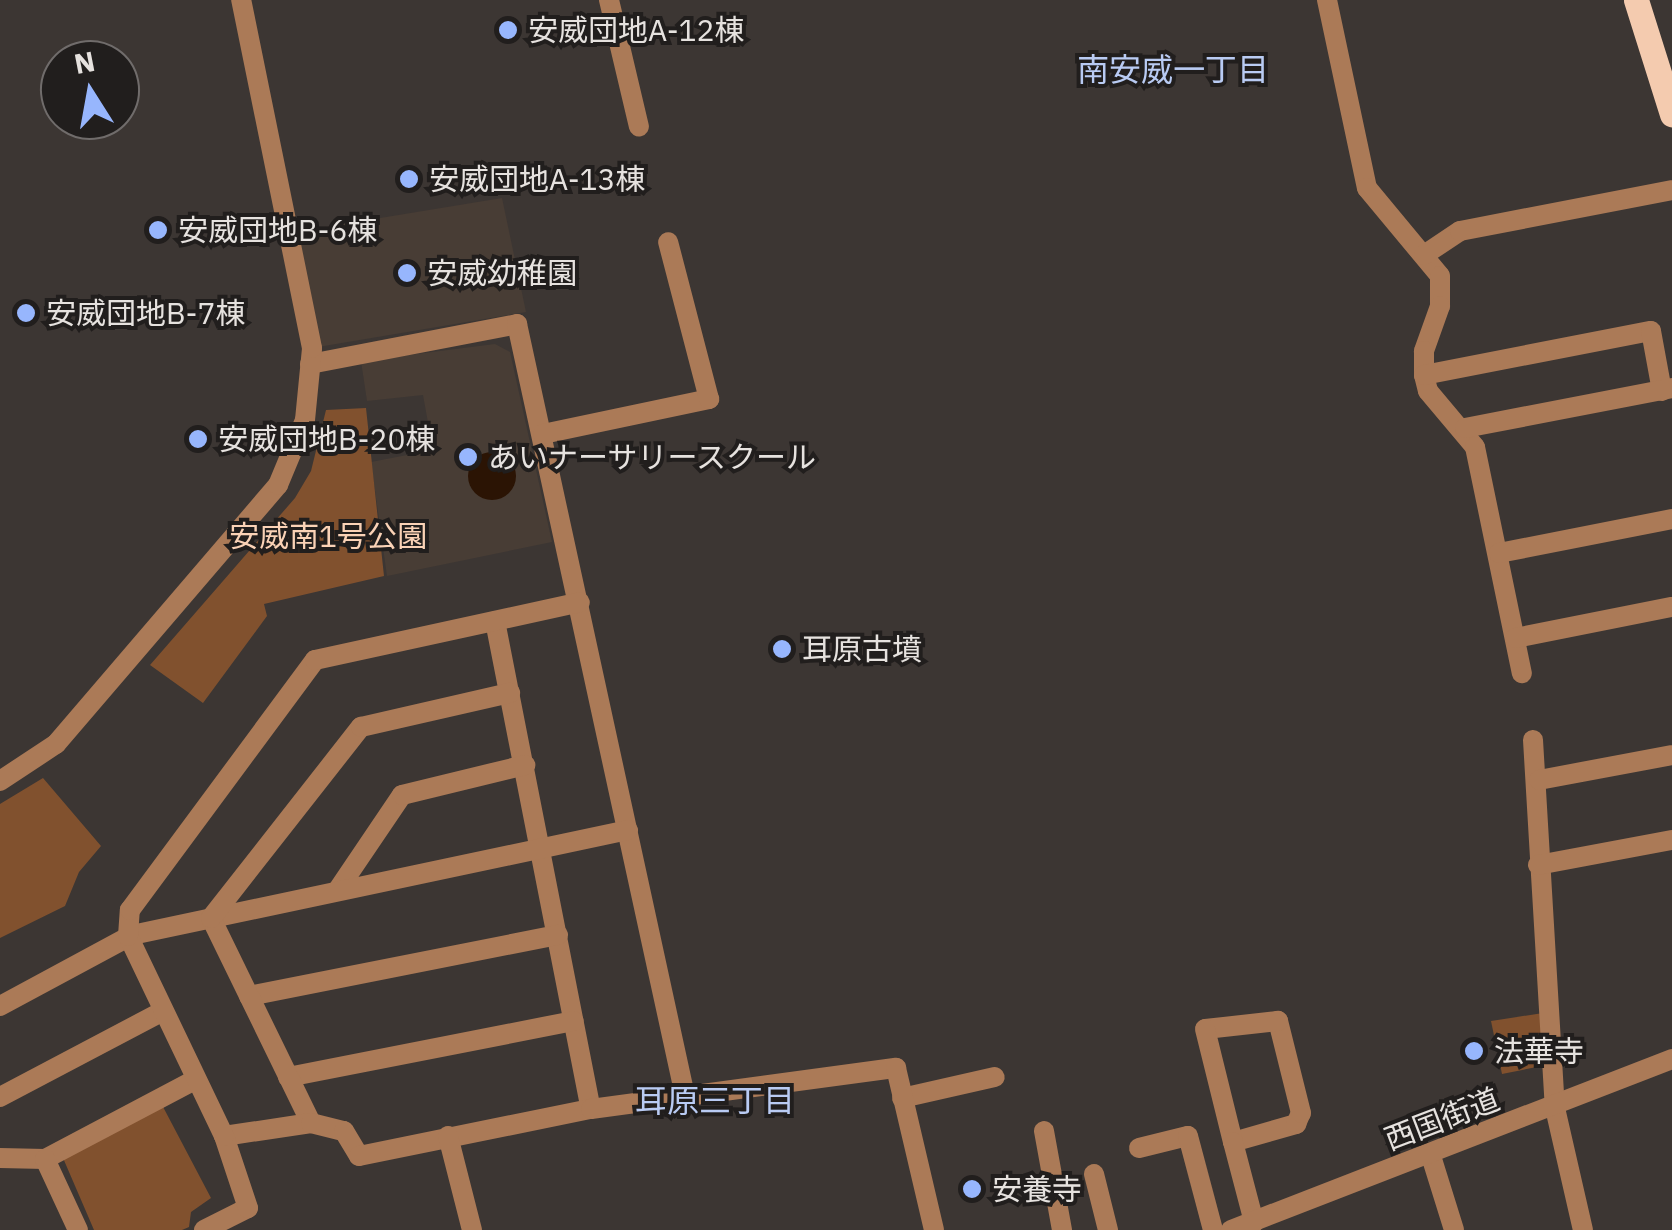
<!DOCTYPE html>
<html>
<head>
<meta charset="utf-8">
<style>
  body { margin:0 }
  #map { position:relative; width:1672px; height:1230px; overflow:hidden; background:#3c3633; font-family:"IBM Plex Sans","Noto Sans JP",sans-serif }
  div>[style] { position:absolute }
  [style*='--x'] { left:calc(var(--x)*1px); top:calc(var(--y)*1px); width:calc(var(--w)*1px); rotate:calc(var(--a)*1deg) }
  .built>* { inset:0; background:#483d35 }
  .green>* { inset:0; background:#81512e }
  .water>* { inset:0; background:#2b1404 }
  .round { border-radius:50% }
  .minor>* { height:20px; margin:-10px; padding:0 10px; transform-origin:10px; border-radius:10px; background:#ab7a57 }
  .primary>* { height:25px; margin:-12.5px; padding:0 12.5px; transform-origin:12.5px; border-radius:12.5px; background:#f4cbaf }
  .dots>* { width:28px; height:28px; translate:-50% -50%; box-sizing:border-box; border:5px solid #211e1d; border-radius:50% }
  span { translate:-50% -50%; white-space:nowrap; text-align:center; line-height:1.15; -webkit-text-stroke:8px #211e1d; paint-order:stroke }
  .poi-label { font-size:30px; color:#e6e2df }
  .left { translate:0 -50%; text-align:left }
  .park-label { font-size:30px; color:#fad2b6 }
  .street-label { font-size:30px; color:#e6e2df }
  .neighbourhood-label { font-size:32px; color:#b9cbf3 }
  .north { position:absolute; left:40px; top:40px; width:100px; height:100px; box-sizing:border-box; background:#211e1d; border:2px solid #706c6b; border-radius:50%; rotate:349deg; font-size:28px; font-weight:700; line-height:40px; text-align:center; color:#e6e2df }
  .north::after { content:''; display:block; margin:auto; width:35px; height:45px; background:#97b6fd; clip-path:polygon(50% 0,100% 100%,50% 72%,0 100%) }
</style>
</head>
<body>
<div id="map">
  <div class="built">
    <div style="clip-path:polygon(502px 198px,526px 312px,312px 348px,289px 233px)"></div>
    <div style="clip-path:polygon(495px 344px,510px 352px,552px 542px,387px 576px,371px 462px,433px 450px,423px 395px,367px 401px,361px 361px)"></div>
  </div>
  <div class="green">
    <div style="clip-path:polygon(366px 408px,384px 576px,264px 604px,267px 616px,203px 703px,150px 665px,295px 498px,311px 471px,326px 410px)"></div>
    <div style="clip-path:polygon(43px 778px,101px 846px,79px 872px,65px 906px,0 938px,0 804px)"></div>
    <div style="clip-path:polygon(1543px 1013px,1547px 1065px,1502px 1074px,1491px 1021px)"></div>
    <div style="clip-path:polygon(161px 1103px,211px 1198px,191px 1212px,189px 1227px,182px 1230px,94px 1230px,63px 1158px)"></div>
  </div>
  <div class="water">
    <div class="round" style="left:468px;top:452px;width:48px;height:48px"></div>
  </div>
  <div class="minor">
    <div style="--x:609;--y:0;--w:130;--a:76.7"></div>
    <div style="--x:1327;--y:0;--w:192;--a:78"></div>
    <div style="--x:1367;--y:188;--w:114;--a:50.3"></div>
    <div style="--x:1440;--y:276;--w:30;--a:90"></div>
    <div style="--x:1440;--y:306;--w:48;--a:109.6"></div>
    <div style="--x:1424;--y:351;--w:24;--a:90"></div>
    <div style="--x:1424;--y:375;--w:16;--a:76"></div>
    <div style="--x:1428;--y:391;--w:73;--a:50"></div>
    <div style="--x:1475;--y:447;--w:231;--a:78.3"></div>
    <div style="--x:1424;--y:255;--w:43;--a:-33.7"></div>
    <div style="--x:1460;--y:231;--w:216;--a:-10.9"></div>
    <div style="--x:310;--y:364;--w:211;--a:-10.9"></div>
    <div style="--x:517;--y:324;--w:790;--a:77.72"></div>
    <div style="--x:1424;--y:375;--w:231;--a:-11"></div>
    <div style="--x:1651;--y:331;--w:61;--a:79.6"></div>
    <div style="--x:1465;--y:428;--w:211;--a:-10.9"></div>
    <div style="--x:543;--y:434;--w:170;--a:-11.9"></div>
    <div style="--x:709;--y:399;--w:162;--a:-104.6"></div>
    <div style="--x:1499;--y:553;--w:176;--a:-11.1"></div>
    <div style="--x:495;--y:621;--w:497;--a:78.9"></div>
    <div style="--x:1515;--y:638;--w:160;--a:-11.2"></div>
    <div style="--x:1533;--y:740;--w:369;--a:86.6"></div>
    <div style="--x:1555;--y:1108;--w:125;--a:77.1"></div>
    <div style="--x:1539;--y:780;--w:135;--a:-10.6"></div>
    <div style="--x:0;--y:781;--w:67;--a:-33.5"></div>
    <div style="--x:56;--y:744;--w:341;--a:-49.4"></div>
    <div style="--x:278;--y:485;--w:70;--a:-67.4"></div>
    <div style="--x:305;--y:420;--w:72;--a:-84.4"></div>
    <div style="--x:312;--y:348;--w:355;--a:-101.5"></div>
    <div style="--x:1538;--y:865;--w:136;--a:-10.6"></div>
    <div style="--x:337;--y:891;--w:116;--a:-55.9"></div>
    <div style="--x:402;--y:795;--w:127;--a:-13.7"></div>
    <div style="--x:249;--y:996;--w:315;--a:-11.2"></div>
    <div style="--x:0;--y:1006;--w:150;--a:-28.3"></div>
    <div style="--x:132;--y:935;--w:507;--a:-11.95"></div>
    <div style="--x:288;--y:1077;--w:291;--a:-11.1"></div>
    <div style="--x:0;--y:1097;--w:182;--a:-27.8"></div>
    <div style="--x:902;--y:1098;--w:95;--a:-12.7"></div>
    <div style="--x:311;--y:1123;--w:228;--a:-116"></div>
    <div style="--x:211;--y:918;--w:243;--a:-51.9"></div>
    <div style="--x:361;--y:727;--w:153;--a:-12.9"></div>
    <div style="--x:1044;--y:1131;--w:101;--a:79.7"></div>
    <div style="--x:224;--y:1136;--w:88;--a:-8.5"></div>
    <div style="--x:311;--y:1123;--w:34;--a:14"></div>
    <div style="--x:344;--y:1131;--w:29;--a:59"></div>
    <div style="--x:359;--y:1156;--w:237;--a:-11.5"></div>
    <div style="--x:591;--y:1109;--w:308;--a:-7.7"></div>
    <div style="--x:896;--y:1068;--w:166;--a:76.8"></div>
    <div style="--x:448;--y:1136;--w:97;--a:75.7"></div>
    <div style="--x:1233;--y:1142;--w:66;--a:-15.9"></div>
    <div style="--x:1296;--y:1124;--w:12;--a:-66"></div>
    <div style="--x:1301;--y:1113;--w:95;--a:-104"></div>
    <div style="--x:1278;--y:1021;--w:73;--a:173.7"></div>
    <div style="--x:1205;--y:1029;--w:116;--a:76.1"></div>
    <div style="--x:1233;--y:1142;--w:83;--a:75.3"></div>
    <div style="--x:1139;--y:1148;--w:50;--a:-13.8"></div>
    <div style="--x:1188;--y:1136;--w:97;--a:75.1"></div>
    <div style="--x:1431;--y:1156;--w:77;--a:72.7"></div>
    <div style="--x:0;--y:1158;--w:45;--a:1.3"></div>
    <div style="--x:45;--y:1159;--w:170;--a:-27.8"></div>
    <div style="--x:45;--y:1159;--w:78;--a:65.1"></div>
    <div style="--x:1094;--y:1174;--w:58;--a:76"></div>
    <div style="--x:204;--y:1230;--w:49;--a:-26.6"></div>
    <div style="--x:248;--y:1208;--w:76;--a:-108.4"></div>
    <div style="--x:224;--y:1136;--w:222;--a:-115.6"></div>
    <div style="--x:128;--y:936;--w:26;--a:-86"></div>
    <div style="--x:130;--y:910;--w:311;--a:-53.5"></div>
    <div style="--x:315;--y:660;--w:271;--a:-12.3"></div>
    <div style="--x:1231;--y:1230;--w:473;--a:-21.2"></div>
  </div>
  <div class="primary">
    <div style="--x:1636;--y:0;--w:120;--a:72.5"></div>
  </div>
  <div class="dots">
    <div style="left:508px;top:30px;background:#97b6fd"></div>
    <div style="left:409px;top:179px;background:#97b6fd"></div>
    <div style="left:158px;top:230px;background:#97b6fd"></div>
    <div style="left:407px;top:273px;background:#97b6fd"></div>
    <div style="left:26px;top:313px;background:#97b6fd"></div>
    <div style="left:198px;top:439px;background:#97b6fd"></div>
    <div style="left:468px;top:457px;background:#97b6fd"></div>
    <div style="left:782px;top:649px;background:#97b6fd"></div>
    <div style="left:1474px;top:1051px;background:#97b6fd"></div>
    <div style="left:972px;top:1189px;background:#97b6fd"></div>
  </div>
  <div class="poi-label">
    <span class="left" style="left:528px;top:30px">安威団地A-12棟</span>
    <span class="left" style="left:429px;top:179px">安威団地A-13棟</span>
    <span class="left" style="left:178px;top:230px">安威団地B-6棟</span>
    <span class="left" style="left:427px;top:273px">安威幼稚園</span>
    <span class="left" style="left:46px;top:313px">安威団地B-7棟</span>
    <span class="left" style="left:218px;top:439px">安威団地B-20棟</span>
    <span class="left" style="left:488px;top:457px">あいナーサリースクール</span>
    <span class="left" style="left:802px;top:649px">耳原古墳</span>
    <span class="left" style="left:1494px;top:1051px">法華寺</span>
    <span class="left" style="left:992px;top:1189px">安養寺</span>
  </div>
  <div class="park-label">
    <span style="left:328px;top:536px">安威南1号公園</span>
  </div>
  <div class="street-label">
    <span style="left:1442px;top:1119px;rotate:-21deg">西国街道</span>
  </div>
  <div class="neighbourhood-label">
    <span style="left:1173px;top:69px">南安威一丁目</span>
    <span style="left:715px;top:1100px">耳原三丁目</span>
  </div>
  <div class="north">N</div>
</div>
</body>
</html>
